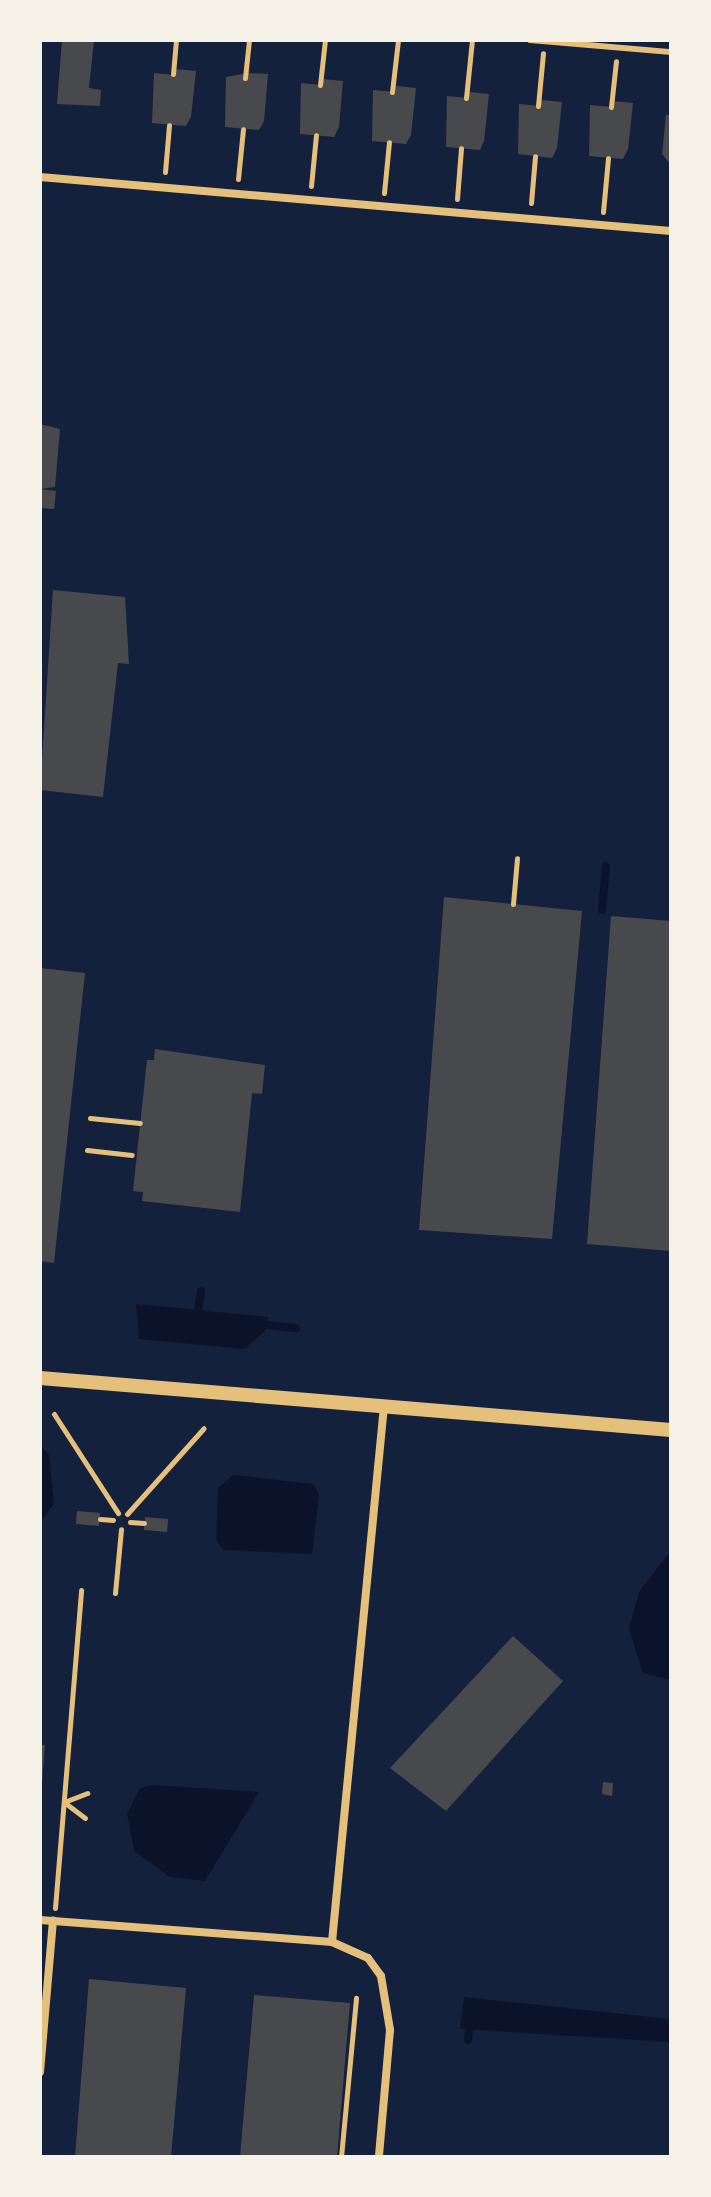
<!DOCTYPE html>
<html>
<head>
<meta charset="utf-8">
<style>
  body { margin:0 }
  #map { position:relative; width:711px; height:2197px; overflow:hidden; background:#14213d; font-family:"Public Sans",sans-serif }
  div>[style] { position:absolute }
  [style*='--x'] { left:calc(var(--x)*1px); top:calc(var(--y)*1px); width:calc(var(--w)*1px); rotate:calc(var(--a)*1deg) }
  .water>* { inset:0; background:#0b132b }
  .stream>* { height:8px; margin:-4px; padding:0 4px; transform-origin:4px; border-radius:4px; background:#0b132b }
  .building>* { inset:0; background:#48494c }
  .path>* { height:5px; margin:-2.5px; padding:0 2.5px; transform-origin:2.5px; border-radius:2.5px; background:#e5c07b }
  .service>* { height:6px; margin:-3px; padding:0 3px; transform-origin:3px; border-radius:3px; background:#e5c07b }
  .minor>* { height:8px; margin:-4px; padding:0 4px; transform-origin:4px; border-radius:4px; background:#e5c07b }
  .tertiary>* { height:14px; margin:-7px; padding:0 7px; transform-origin:7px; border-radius:7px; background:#e5c07b }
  span { translate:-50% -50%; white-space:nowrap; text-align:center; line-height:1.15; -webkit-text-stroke:6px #f6f1e7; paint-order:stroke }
  .frame { position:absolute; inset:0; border:42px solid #f6f1e7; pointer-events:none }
</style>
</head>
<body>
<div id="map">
  <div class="water">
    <div style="clip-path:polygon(136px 1304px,198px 1310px,268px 1317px,265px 1331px,244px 1349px,139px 1339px)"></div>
    <div style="clip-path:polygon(40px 1445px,49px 1455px,54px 1504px,40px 1522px)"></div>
    <div style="clip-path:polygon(233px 1475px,313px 1484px,319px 1494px,312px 1554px,223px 1550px,216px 1540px,218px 1488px)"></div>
    <div style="clip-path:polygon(671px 1550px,671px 1680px,643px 1673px,629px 1629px,639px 1592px)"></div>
    <div style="clip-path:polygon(152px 1785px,259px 1792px,205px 1881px,170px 1877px,134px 1851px,127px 1814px,140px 1788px)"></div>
    <div style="clip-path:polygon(464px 1997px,671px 2019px,671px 2042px,460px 2029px)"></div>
  </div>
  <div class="stream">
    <div style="--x:602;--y:910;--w:44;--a:-84.8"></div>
    <div style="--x:198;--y:1310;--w:19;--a:-81"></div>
    <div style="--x:266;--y:1325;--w:30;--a:6"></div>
    <div style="--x:468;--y:2040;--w:11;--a:-85"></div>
  </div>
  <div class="building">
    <div style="clip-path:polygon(62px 40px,94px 40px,89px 88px,101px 90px,100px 106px,57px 104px)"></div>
    <div style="clip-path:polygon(175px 69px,196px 71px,191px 117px,186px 126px,152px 123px,154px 73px,175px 75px)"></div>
    <div style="clip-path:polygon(248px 73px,268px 74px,264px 121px,259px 130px,225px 127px,226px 77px)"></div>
    <div style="clip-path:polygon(323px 79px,343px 81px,339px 127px,334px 137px,300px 134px,301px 83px,322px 85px)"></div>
    <div style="clip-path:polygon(396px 86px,416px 88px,411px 135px,406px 144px,372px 141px,373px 90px,395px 92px)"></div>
    <div style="clip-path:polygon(469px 92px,489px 94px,484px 141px,480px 150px,446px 147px,447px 96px,468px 98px)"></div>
    <div style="clip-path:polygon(541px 100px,562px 102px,557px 148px,552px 158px,518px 154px,519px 104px,541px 106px)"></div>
    <div style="clip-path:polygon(612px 101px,633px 103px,628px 149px,623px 159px,589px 156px,590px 105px,612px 107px)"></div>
    <div style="clip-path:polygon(666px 115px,671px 115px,671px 165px,662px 154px)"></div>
    <div style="clip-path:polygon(40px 424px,60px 429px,55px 487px,40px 489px,56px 491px,54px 509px,40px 508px)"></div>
    <div style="clip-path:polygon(53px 590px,125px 597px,129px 664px,118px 663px,103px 797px,40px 790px)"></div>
    <div style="clip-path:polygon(444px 897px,582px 911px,552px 1239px,419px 1230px)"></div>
    <div style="clip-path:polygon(611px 916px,671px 921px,671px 1251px,587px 1244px)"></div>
    <div style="clip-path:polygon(40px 968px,85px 973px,54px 1263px,40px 1261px)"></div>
    <div style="clip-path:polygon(155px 1049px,265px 1065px,262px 1094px,252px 1093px,240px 1212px,142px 1201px,143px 1192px,133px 1191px,147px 1060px,154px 1060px)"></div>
    <div style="clip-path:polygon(77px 1511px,100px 1513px,99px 1526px,76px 1524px)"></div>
    <div style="clip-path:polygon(145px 1517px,168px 1519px,167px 1532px,144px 1530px)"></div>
    <div style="clip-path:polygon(513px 1636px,563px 1681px,446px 1811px,390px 1768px)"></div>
    <div style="clip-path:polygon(40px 1745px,45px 1745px,42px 1782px,40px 1782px)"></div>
    <div style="clip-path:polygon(603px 1782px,613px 1783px,612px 1796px,602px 1794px)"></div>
    <div style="clip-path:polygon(89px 1979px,186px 1988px,171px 2157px,75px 2157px)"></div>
    <div style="clip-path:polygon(254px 1995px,350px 2003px,337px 2157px,240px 2157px)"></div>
  </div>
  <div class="path">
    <div style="--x:173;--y:74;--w:34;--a:-85"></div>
    <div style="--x:245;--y:78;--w:38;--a:-84"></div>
    <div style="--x:320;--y:85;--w:45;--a:-83.7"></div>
    <div style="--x:392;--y:92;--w:52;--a:-83.4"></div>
    <div style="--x:466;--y:98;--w:58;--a:-84.1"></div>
    <div style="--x:538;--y:106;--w:53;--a:-84.6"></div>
    <div style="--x:611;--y:107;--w:46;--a:-83.8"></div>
    <div style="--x:165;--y:172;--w:47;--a:-85.1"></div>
    <div style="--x:238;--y:179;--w:50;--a:-84.3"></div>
    <div style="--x:311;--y:186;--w:51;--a:-84.4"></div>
    <div style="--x:384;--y:193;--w:51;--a:-84.4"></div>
    <div style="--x:457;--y:199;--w:51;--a:-85.5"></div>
    <div style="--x:531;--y:203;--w:47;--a:-85.1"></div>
    <div style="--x:603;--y:212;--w:54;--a:-84.7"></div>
    <div style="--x:513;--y:904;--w:46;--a:-85"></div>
    <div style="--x:90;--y:1118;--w:50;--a:5.7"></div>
    <div style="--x:87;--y:1150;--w:45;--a:6.3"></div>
    <div style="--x:54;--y:1414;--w:118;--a:57.1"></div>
    <div style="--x:127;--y:1514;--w:115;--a:-48.2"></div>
    <div style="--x:100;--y:1519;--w:13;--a:4"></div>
    <div style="--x:130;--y:1522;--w:14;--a:4"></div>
    <div style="--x:115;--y:1593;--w:64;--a:-84.6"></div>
    <div style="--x:85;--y:1818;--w:26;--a:-143"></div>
    <div style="--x:64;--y:1802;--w:25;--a:-21"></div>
    <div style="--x:55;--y:1908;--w:319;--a:-85.3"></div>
    <div style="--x:341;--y:2157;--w:160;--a:-84.6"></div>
  </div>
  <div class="service">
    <div style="--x:530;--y:40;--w:142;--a:4.9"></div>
  </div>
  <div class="minor">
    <div style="--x:40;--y:177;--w:633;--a:4.89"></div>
    <div style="--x:40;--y:1920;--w:293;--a:4.3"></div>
    <div style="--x:332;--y:1942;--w:39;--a:24"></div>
    <div style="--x:368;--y:1958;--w:22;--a:54"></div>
    <div style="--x:381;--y:1976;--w:55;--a:80.5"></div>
    <div style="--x:390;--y:2030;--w:127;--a:95"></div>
    <div style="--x:332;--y:1942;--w:539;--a:-84.46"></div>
    <div style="--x:40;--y:2072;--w:152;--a:-85.1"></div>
  </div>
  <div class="tertiary">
    <div style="--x:40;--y:1378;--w:633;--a:4.71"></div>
  </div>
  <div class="frame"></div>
</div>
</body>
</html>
